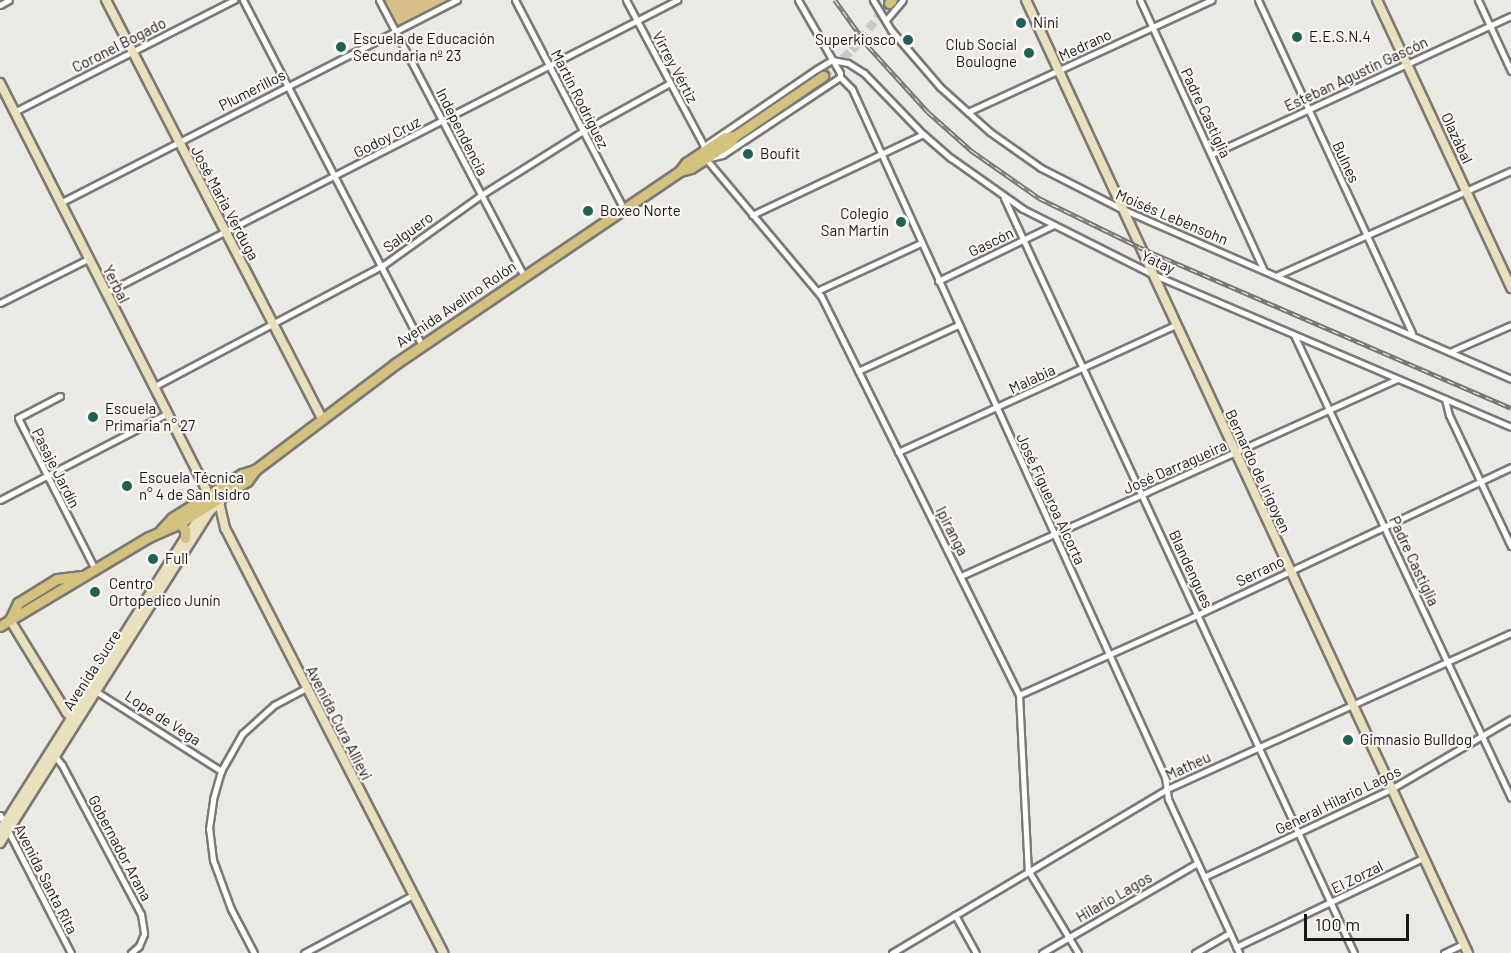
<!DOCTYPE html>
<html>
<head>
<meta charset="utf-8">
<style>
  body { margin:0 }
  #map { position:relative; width:1511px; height:953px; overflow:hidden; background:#ebe9e4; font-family:Barlow,sans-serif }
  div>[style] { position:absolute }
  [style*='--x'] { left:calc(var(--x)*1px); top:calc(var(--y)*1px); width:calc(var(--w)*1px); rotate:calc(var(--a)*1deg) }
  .green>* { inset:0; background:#d6bf89 }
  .primary-tunnel>* { height:9px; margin-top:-4.5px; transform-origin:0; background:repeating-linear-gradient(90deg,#cbcac5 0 9px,transparent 0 13.5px) }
  .roads { filter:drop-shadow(2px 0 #7b7975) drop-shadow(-2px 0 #7b7975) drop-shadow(0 2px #7b7975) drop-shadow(0 -2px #7b7975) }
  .street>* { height:5px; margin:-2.5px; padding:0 2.5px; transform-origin:2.5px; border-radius:2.5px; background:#fff }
  .secondary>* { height:8px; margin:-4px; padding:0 4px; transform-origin:4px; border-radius:4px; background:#e9e1be }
  .primary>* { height:9px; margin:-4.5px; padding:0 4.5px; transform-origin:4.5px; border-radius:4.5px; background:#d3c27d }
  .rail>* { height:4.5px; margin-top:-2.25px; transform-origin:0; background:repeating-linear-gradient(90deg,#f9f6f1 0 7px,#797875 0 14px); box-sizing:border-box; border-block:2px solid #797875 }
  .dots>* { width:16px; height:16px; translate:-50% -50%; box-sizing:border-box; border:3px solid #f9f6f1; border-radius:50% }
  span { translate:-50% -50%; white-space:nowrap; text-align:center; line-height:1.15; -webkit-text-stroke:4.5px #f9f6f1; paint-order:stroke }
  .poi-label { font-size:15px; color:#171715 }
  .left { translate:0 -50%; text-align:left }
  .right { translate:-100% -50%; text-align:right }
  .street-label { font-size:15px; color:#171715 }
  .scale { position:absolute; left:1304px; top:914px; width:105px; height:27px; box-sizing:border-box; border:3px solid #171715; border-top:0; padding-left:8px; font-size:18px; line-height:21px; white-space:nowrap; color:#171715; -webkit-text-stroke:4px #f9f6f1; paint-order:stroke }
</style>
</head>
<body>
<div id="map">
  <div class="green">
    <div style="clip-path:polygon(384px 0,448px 0,449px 1px,398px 26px)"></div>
  </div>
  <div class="primary-tunnel">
    <div style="--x:823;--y:76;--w:39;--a:-42"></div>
    <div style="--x:852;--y:50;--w:60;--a:-51.8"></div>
  </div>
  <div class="roads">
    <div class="street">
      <div style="--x:243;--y:0;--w:389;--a:62.6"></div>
      <div style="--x:379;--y:0;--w:312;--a:62.3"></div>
      <div style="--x:515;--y:0;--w:236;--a:62.5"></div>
      <div style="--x:626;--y:0;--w:166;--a:61.9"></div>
      <div style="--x:798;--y:0;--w:84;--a:60.1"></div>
      <div style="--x:840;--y:73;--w:4;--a:90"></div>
      <div style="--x:840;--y:77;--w:17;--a:45"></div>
      <div style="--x:852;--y:89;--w:756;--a:65.54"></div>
      <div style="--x:1165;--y:777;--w:22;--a:82"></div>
      <div style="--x:1168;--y:799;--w:170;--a:65.2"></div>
      <div style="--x:873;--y:0;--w:35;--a:59"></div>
      <div style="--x:891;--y:30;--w:75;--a:49.3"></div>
      <div style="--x:940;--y:87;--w:67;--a:42"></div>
      <div style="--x:990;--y:132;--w:62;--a:35.2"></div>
      <div style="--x:1041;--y:168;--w:89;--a:26.9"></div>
      <div style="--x:1120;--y:208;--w:427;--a:23.6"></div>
      <div style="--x:1140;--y:0;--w:296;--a:65.4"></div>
      <div style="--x:1258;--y:0;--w:367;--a:65.2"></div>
      <div style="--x:1478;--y:0;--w:78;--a:65.1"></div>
      <div style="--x:0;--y:5;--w:10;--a:-29"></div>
      <div style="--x:886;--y:20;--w:26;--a:-50"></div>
      <div style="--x:840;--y:77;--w:141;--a:146.5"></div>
      <div style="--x:722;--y:155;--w:16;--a:166"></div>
      <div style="--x:706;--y:159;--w:179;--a:50"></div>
      <div style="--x:821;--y:296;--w:445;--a:63.6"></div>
      <div style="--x:1019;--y:695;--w:175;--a:87.1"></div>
      <div style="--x:1028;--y:870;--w:97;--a:58.9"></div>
      <div style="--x:14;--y:112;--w:247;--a:-27"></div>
      <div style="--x:968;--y:112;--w:268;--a:-24.7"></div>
      <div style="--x:702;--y:151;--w:5;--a:-68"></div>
      <div style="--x:704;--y:146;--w:137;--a:-34.3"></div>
      <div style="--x:817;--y:69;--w:17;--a:-31"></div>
      <div style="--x:832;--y:60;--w:16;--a:11"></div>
      <div style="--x:848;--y:63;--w:19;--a:32"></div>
      <div style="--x:864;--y:73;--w:85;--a:46"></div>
      <div style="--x:923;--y:134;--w:37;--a:41"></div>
      <div style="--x:951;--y:158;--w:88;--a:35.3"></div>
      <div style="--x:1023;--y:209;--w:142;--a:26.7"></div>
      <div style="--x:1150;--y:273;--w:392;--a:23.1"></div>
      <div style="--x:1212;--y:154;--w:329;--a:-24.8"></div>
      <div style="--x:1004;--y:198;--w:832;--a:65.13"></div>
      <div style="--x:60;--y:203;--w:446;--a:-27.1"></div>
      <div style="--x:752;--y:215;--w:189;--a:-25.3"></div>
      <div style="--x:1278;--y:275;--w:255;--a:-24.1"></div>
      <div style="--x:938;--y:281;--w:129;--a:-25.8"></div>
      <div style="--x:817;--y:291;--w:115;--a:-24.8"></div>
      <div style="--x:105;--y:293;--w:643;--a:-27.12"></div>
      <div style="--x:0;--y:303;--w:98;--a:-26.6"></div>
      <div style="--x:1294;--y:335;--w:511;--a:64.89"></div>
      <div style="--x:1452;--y:351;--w:64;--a:-23.8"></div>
      <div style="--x:858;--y:371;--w:110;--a:-24.7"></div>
      <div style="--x:153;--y:387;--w:259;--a:-27.9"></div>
      <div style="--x:382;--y:266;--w:122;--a:-35.6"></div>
      <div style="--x:481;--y:195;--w:120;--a:-32.1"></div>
      <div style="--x:583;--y:131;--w:99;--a:-28.9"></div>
      <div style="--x:60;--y:396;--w:47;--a:152.4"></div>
      <div style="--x:18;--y:418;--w:169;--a:63"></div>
      <div style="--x:1445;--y:399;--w:16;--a:76"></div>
      <div style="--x:1449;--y:415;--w:145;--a:64.7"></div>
      <div style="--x:898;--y:452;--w:306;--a:-24.6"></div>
      <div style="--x:0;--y:500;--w:187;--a:-27.4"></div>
      <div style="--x:961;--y:576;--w:478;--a:-24.3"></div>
      <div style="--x:94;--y:690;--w:151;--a:32.5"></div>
      <div style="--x:1019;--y:695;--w:197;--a:-24.2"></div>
      <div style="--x:1199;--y:614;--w:345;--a:-25.2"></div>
      <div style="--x:54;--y:755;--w:13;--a:51"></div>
      <div style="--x:62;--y:765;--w:169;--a:62.1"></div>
      <div style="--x:141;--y:914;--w:20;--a:81"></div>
      <div style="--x:144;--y:934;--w:13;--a:113"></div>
      <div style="--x:139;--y:946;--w:11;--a:139"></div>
      <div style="--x:0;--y:815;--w:155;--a:62.8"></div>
      <div style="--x:1204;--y:877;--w:207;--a:-25.2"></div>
      <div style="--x:1391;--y:789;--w:139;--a:-30.3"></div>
      <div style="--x:955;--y:915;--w:43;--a:61.1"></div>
      <div style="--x:1236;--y:947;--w:207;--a:-25.5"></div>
      <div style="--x:254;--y:953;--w:50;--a:-117.6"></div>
      <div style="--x:231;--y:909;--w:52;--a:-110.2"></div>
      <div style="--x:213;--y:860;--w:31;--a:-97"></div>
      <div style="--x:209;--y:829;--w:30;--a:-82"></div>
      <div style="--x:213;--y:799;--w:29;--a:-74"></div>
      <div style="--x:221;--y:771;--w:43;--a:-60.4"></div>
      <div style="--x:242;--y:734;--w:43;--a:-42.2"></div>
      <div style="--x:274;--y:705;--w:36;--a:-28"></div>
      <div style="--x:304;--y:953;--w:123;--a:-28"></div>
      <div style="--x:892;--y:953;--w:320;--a:-30.8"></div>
      <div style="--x:1167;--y:789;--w:378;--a:-24.4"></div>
      <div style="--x:1042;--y:953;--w:179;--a:-30.1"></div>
      <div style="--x:1195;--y:953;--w:39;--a:-30"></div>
      <div style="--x:1444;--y:953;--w:21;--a:-25"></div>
    </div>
    <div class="secondary">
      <div style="--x:106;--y:0;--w:471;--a:62.7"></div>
      <div style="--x:1026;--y:0;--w:1051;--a:65.12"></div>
      <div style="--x:1377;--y:0;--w:318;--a:65"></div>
      <div style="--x:0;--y:83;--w:462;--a:63.1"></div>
      <div style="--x:219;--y:502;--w:27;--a:77"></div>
      <div style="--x:225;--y:528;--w:478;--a:62.8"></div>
      <div style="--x:10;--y:620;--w:109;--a:58.5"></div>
      <div style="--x:67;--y:713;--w:11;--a:41"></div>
      <div style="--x:0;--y:831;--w:347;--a:-57.7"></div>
      <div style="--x:185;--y:538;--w:19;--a:-54"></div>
      <div style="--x:196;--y:523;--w:15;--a:-42"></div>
      <div style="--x:0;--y:843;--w:391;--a:-57.7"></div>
      <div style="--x:209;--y:512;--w:16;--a:-43"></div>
    </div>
    <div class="primary">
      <div style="--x:889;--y:3;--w:4;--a:-45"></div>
      <div style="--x:680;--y:171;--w:11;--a:-15"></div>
      <div style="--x:691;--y:168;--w:45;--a:-33.3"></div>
      <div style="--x:729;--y:143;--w:9;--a:-49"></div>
      <div style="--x:735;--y:136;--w:107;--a:-34.3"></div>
      <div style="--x:180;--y:523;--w:9;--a:54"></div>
      <div style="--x:185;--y:530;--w:8;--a:90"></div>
      <div style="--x:161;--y:530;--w:16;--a:-47"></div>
      <div style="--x:172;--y:518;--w:83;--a:-32.2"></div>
      <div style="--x:242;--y:474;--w:14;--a:-17"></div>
      <div style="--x:10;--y:620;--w:19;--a:-65"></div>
      <div style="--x:18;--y:603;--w:46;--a:-31.6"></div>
      <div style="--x:57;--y:579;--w:25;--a:-7"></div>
      <div style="--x:0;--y:626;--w:174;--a:-30.9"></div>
      <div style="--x:149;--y:537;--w:34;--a:-24"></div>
      <div style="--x:180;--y:523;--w:79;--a:-32.1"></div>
      <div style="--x:247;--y:481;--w:14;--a:-54"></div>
      <div style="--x:255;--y:470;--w:176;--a:-37.1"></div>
      <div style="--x:395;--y:364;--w:344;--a:-34.1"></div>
      <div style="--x:680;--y:171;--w:10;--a:-53"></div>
      <div style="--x:686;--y:163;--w:47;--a:-33.7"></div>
      <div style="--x:725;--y:137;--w:10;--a:-6"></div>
    </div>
  </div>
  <div class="rail">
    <div style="--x:835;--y:0;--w:57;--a:54.3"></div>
    <div style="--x:868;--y:46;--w:89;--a:47.7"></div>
    <div style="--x:928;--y:112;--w:59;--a:41.6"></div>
    <div style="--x:972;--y:151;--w:82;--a:35"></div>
    <div style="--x:1039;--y:198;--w:111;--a:26.1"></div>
    <div style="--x:1139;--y:247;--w:405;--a:23.4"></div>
  </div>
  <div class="dots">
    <div style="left:1021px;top:23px;background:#1e6355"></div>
    <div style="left:1297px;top:37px;background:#1e6355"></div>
    <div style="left:908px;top:40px;background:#1e6355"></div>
    <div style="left:341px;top:47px;background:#1e6355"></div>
    <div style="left:1029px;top:53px;background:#1e6355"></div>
    <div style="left:748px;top:154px;background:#1e6355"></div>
    <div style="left:588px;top:211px;background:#1e6355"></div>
    <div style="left:901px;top:222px;background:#1e6355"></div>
    <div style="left:93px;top:417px;background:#1e6355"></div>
    <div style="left:127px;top:486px;background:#1e6355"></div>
    <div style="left:153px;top:559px;background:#1e6355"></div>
    <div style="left:95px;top:592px;background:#1e6355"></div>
    <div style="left:1348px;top:740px;background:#1e6355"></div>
  </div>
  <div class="poi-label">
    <span class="left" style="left:1033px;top:23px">Nini</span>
    <span class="left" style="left:1309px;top:37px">E.E.S.N.4</span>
    <span class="left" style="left:353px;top:47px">Escuela de Educación<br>Secundaria nº 23</span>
    <span class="right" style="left:896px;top:40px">Superkiosco</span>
    <span class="right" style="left:1017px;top:53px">Club Social<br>Boulogne</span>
    <span class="left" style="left:760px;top:154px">Boufit</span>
    <span class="left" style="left:600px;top:211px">Boxeo Norte</span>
    <span class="right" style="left:889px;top:222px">Colegio<br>San Martín</span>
    <span class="left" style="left:105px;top:417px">Escuela<br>Primaria n° 27</span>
    <span class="left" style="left:139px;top:486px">Escuela Técnica<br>n° 4 de San Isidro</span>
    <span class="left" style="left:165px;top:559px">Full</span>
    <span class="left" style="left:109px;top:592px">Centro<br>Ortopedico Junín</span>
    <span class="left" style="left:1360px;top:740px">Gimnasio Bulldog</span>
  </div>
  <div class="street-label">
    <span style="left:119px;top:45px;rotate:-27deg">Coronel Bogado</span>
    <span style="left:1085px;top:45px;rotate:-25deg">Medrano</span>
    <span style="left:675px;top:67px;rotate:62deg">Virrey Vértiz</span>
    <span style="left:1356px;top:74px;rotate:-25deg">Esteban Agustín Gascón</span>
    <span style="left:252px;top:90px;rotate:-27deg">Plumerillos</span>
    <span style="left:580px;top:99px;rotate:63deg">Martín Rodríguez</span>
    <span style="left:1206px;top:113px;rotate:65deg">Padre Castiglia</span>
    <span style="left:462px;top:132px;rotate:63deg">Independencia</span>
    <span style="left:387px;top:137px;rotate:-27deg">Godoy Cruz</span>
    <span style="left:1457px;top:138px;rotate:65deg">Olazábal</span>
    <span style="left:1346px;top:162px;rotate:65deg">Bulnes</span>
    <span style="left:225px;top:203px;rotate:62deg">José Maria Verduga</span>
    <span style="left:1172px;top:217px;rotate:23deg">Moisés Lebensohn</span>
    <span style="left:408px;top:232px;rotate:-36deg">Salguero</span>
    <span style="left:991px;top:242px;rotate:-26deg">Gascón</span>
    <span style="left:1158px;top:262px;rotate:25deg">Yatay</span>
    <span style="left:116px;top:284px;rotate:63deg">Yerbal</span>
    <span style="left:456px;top:304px;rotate:-34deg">Avenida Avelino Rolón</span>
    <span style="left:1032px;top:379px;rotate:-25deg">Malabia</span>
    <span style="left:1175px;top:467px;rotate:-24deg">José Darragueira</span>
    <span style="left:56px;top:468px;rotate:63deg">Pasaje Jardín</span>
    <span style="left:1258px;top:471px;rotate:65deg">Bernardo de Irigoyen</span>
    <span style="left:1051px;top:499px;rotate:65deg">José Figueroa Alcorta</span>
    <span style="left:952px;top:531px;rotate:63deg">Ipiranga</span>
    <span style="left:1414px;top:561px;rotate:65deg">Padre Castiglia</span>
    <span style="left:1191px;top:569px;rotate:65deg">Blandengues</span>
    <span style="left:1260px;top:571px;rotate:-26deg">Serrano</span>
    <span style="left:92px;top:670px;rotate:-57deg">Avenida Sucre</span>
    <span style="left:163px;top:718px;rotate:33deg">Lope de Vega</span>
    <span style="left:339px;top:723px;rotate:63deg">Avenida Cura Allievi</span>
    <span style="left:1188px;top:766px;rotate:-25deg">Matheu</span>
    <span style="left:1338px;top:800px;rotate:-26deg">General Hilario Lagos</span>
    <span style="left:120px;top:848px;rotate:62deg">Gobernador Arana</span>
    <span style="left:1357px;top:877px;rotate:-26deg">El Zorzal</span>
    <span style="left:46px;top:879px;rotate:63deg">Avenida Santa Rita</span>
    <span style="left:1114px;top:897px;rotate:-30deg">Hilario Lagos</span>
  </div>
  <div class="scale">100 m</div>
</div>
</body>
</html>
